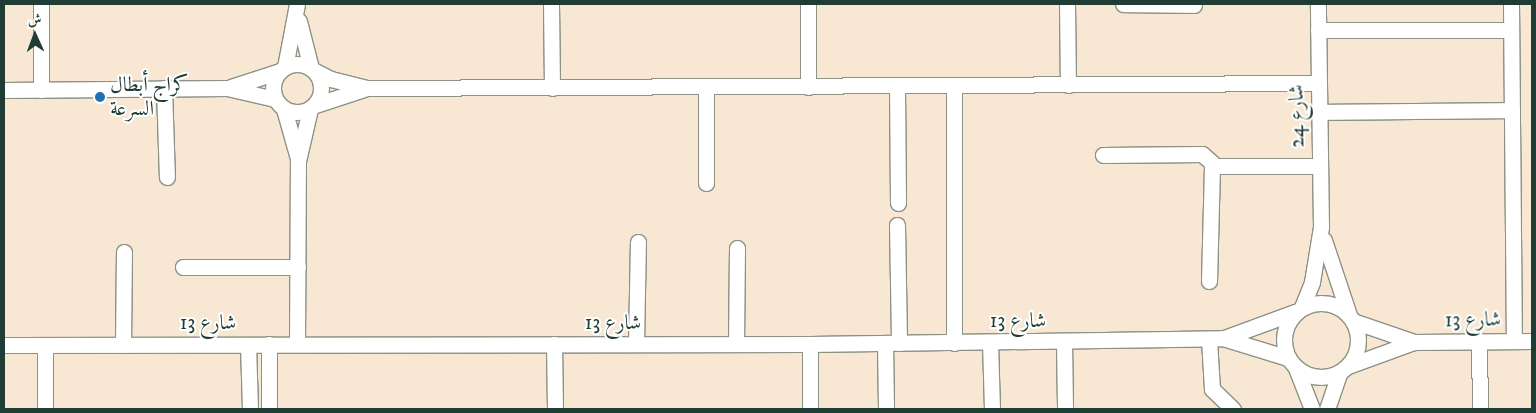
<!DOCTYPE html>
<html>
<head>
<meta charset="utf-8">
<style>
  body { margin:0 }
  #map { position:relative; width:1536px; height:413px; overflow:hidden; background:#f8e7d3; font-family:"IM FELL DW Pica",Amiri,serif }
  div>[style] { position:absolute }
  [style*='--x'] { left:calc(var(--x)*1px); top:calc(var(--y)*1px); width:calc(var(--w)*1px); rotate:calc(var(--a)*1deg) }
  .roads { filter:drop-shadow(1px 0 #8c9284) drop-shadow(-1px 0 #8c9284) drop-shadow(0 1px #8c9284) drop-shadow(0 -1px #8c9284) }
  .minor>* { height:15px; margin:-7.5px; padding:0 7.5px; transform-origin:7.5px; border-radius:7.5px; background:#fff }
  .minor>.ring { margin:-7.5px; padding:0; box-sizing:content-box; background:none; border:15px solid #fff; border-radius:50% }
  .dots>* { width:14px; height:14px; translate:-50% -50%; box-sizing:border-box; border:2px solid #fff; border-radius:50% }
  span { translate:-50% -50%; white-space:nowrap; text-align:center; line-height:1.15; -webkit-text-stroke:4px #fff; paint-order:stroke }
  .poi-label { font-size:21px; color:#1f3d34 }
  .left { translate:0 -50%; text-align:left }
  .street-label { font-size:21px; color:#1f3d34 }
  .frame { position:absolute; inset:0; border:5px solid #1f3d34; pointer-events:none }
  .north { position:absolute; left:10px; top:10px; width:50px; height:50px; -webkit-text-stroke:4px #fff; paint-order:stroke; rotate:358deg; font-size:14px; font-weight:700; line-height:20px; text-align:center; color:#1f3d34 }
  .north::after { content:''; display:block; margin:auto; width:18px; height:22px; background:#1f3d34; clip-path:polygon(50% 0,100% 100%,50% 72%,0 100%) }
</style>
</head>
<body>
<div id="map">
  <div class="roads">
    <div class="minor">
      <div style="--x:41;--y:4;--w:86;--a:90"></div>
      <div style="--x:551;--y:4;--w:84;--a:89.3"></div>
      <div style="--x:808;--y:4;--w:83;--a:90"></div>
      <div style="--x:1067;--y:4;--w:81;--a:89.3"></div>
      <div style="--x:1123;--y:4;--w:71;--a:0.8"></div>
      <div style="--x:1511;--y:4;--w:337;--a:89.5"></div>
      <div style="--x:299;--y:21;--w:49;--a:75.7"></div>
      <div style="--x:1318;--y:30;--w:193;--a:0"></div>
      <div class="ring" style="left:273px;top:64px;width:33px;height:33px"></div>
      <div style="--x:285;--y:67;--w:64;--a:-79.2"></div>
      <div style="--x:315;--y:71;--w:18;--a:27"></div>
      <div style="--x:331;--y:79;--w:36;--a:14"></div>
      <div style="--x:366;--y:88;--w:952;--a:-0.3"></div>
      <div style="--x:897;--y:86;--w:117;--a:89.5"></div>
      <div style="--x:954;--y:86;--w:257;--a:90"></div>
      <div style="--x:231;--y:87;--w:52;--a:-18.1"></div>
      <div style="--x:706;--y:87;--w:96;--a:90"></div>
      <div style="--x:164;--y:88;--w:89;--a:88.1"></div>
      <div style="--x:4;--y:90;--w:223;--a:-0.5"></div>
      <div style="--x:227;--y:88;--w:49;--a:12.9"></div>
      <div style="--x:315;--y:105;--w:52;--a:-18.1"></div>
      <div style="--x:284;--y:109;--w:48;--a:74.2"></div>
      <div style="--x:1318;--y:112;--w:194;--a:-0.6"></div>
      <div style="--x:1103;--y:155;--w:99;--a:-0.6"></div>
      <div style="--x:1202;--y:154;--w:18;--a:41"></div>
      <div style="--x:1216;--y:166;--w:104;--a:0"></div>
      <div style="--x:897;--y:225;--w:118;--a:89"></div>
      <div style="--x:1324;--y:240;--w:79;--a:71.6"></div>
      <div style="--x:183;--y:267;--w:115;--a:0"></div>
      <div style="--x:1209;--y:281;--w:117;--a:-88.5"></div>
      <div class="ring" style="left:1284px;top:303px;width:59px;height:59px"></div>
      <div style="--x:1302;--y:307;--w:27;--a:-68"></div>
      <div style="--x:1312;--y:282;--w:56;--a:-80.7"></div>
      <div style="--x:1321;--y:227;--w:223;--a:-90.8"></div>
      <div style="--x:1353;--y:321;--w:65;--a:19"></div>
      <div style="--x:1414;--y:342;--w:118;--a:-0.5"></div>
      <div style="--x:1224;--y:338;--w:76;--a:-20.1"></div>
      <div style="--x:1209;--y:339;--w:50;--a:86.6"></div>
      <div style="--x:1212;--y:389;--w:29;--a:44"></div>
      <div style="--x:1479;--y:341;--w:68;--a:89.2"></div>
      <div style="--x:990;--y:342;--w:67;--a:88.3"></div>
      <div style="--x:1064;--y:342;--w:67;--a:89.1"></div>
      <div style="--x:885;--y:343;--w:66;--a:89.1"></div>
      <div style="--x:297;--y:344;--w:183;--a:-89.7"></div>
      <div style="--x:298;--y:161;--w:53;--a:-77"></div>
      <div style="--x:554;--y:344;--w:65;--a:89.1"></div>
      <div style="--x:636;--y:344;--w:102;--a:-88.9"></div>
      <div style="--x:736;--y:344;--w:96;--a:-89.4"></div>
      <div style="--x:810;--y:344;--w:65;--a:90"></div>
      <div style="--x:4;--y:345;--w:806;--a:-0.07"></div>
      <div style="--x:810;--y:344;--w:413;--a:-0.8"></div>
      <div style="--x:1223;--y:338;--w:68;--a:17.1"></div>
      <div style="--x:45;--y:345;--w:64;--a:90"></div>
      <div style="--x:123;--y:345;--w:93;--a:-89.4"></div>
      <div style="--x:248;--y:345;--w:64;--a:88.2"></div>
      <div style="--x:1348;--y:366;--w:70;--a:-20"></div>
      <div style="--x:1296;--y:368;--w:44;--a:68.7"></div>
      <div style="--x:269;--y:409;--w:65;--a:-90"></div>
      <div style="--x:1327;--y:409;--w:39;--a:-71"></div>
    </div>
  </div>
  <div class="dots">
    <div style="left:100px;top:97px;background:#1f6fb2"></div>
  </div>
  <div class="poi-label">
    <span class="left" style="left:110px;top:97px">كراج أبطال<br>السرعة</span>
  </div>
  <div class="street-label">
    <span style="left:1297px;top:116px;rotate:-91deg">شارع 24</span>
    <span style="left:1473px;top:320px;rotate:-1deg">شارع 13</span>
    <span style="left:1018px;top:321px">شارع 13</span>
    <span style="left:208px;top:323px">شارع 13</span>
    <span style="left:613px;top:323px">شارع 13</span>
  </div>
  <div class="frame"></div>
  <div class="north">ش</div>
</div>
</body>
</html>
